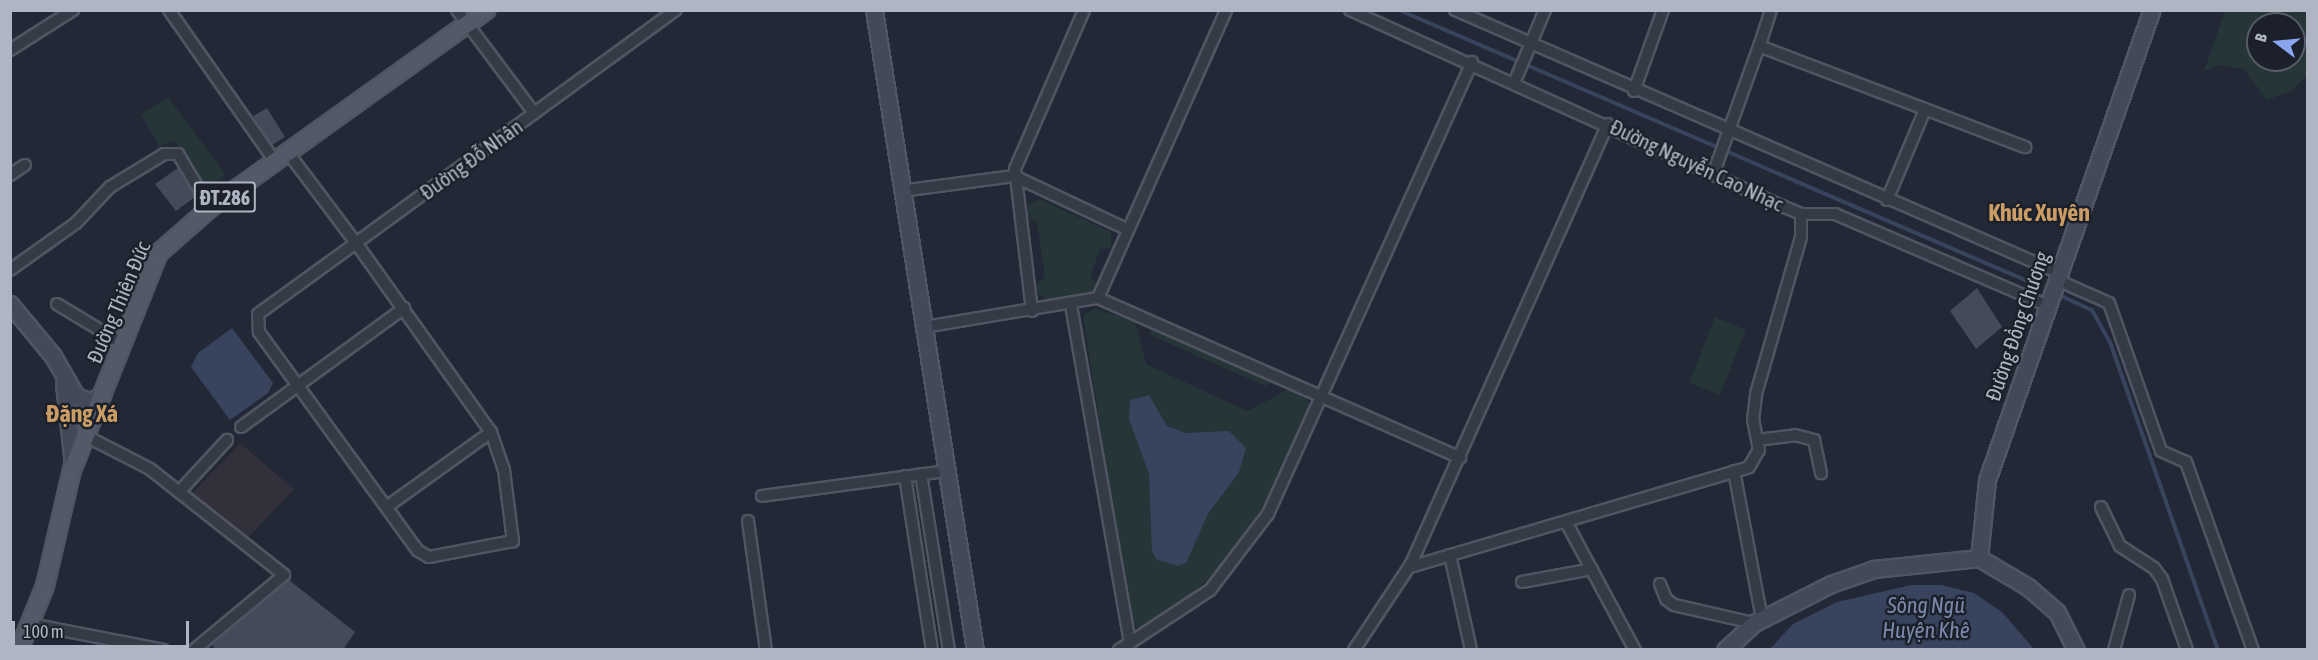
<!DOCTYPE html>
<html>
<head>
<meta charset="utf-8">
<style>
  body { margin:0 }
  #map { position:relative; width:2318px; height:660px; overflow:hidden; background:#222836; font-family:"Asap Condensed",sans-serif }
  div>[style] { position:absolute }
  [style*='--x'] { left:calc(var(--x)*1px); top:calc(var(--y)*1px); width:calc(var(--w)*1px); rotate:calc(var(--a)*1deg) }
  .medical>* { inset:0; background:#32303b }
  .green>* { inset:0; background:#253538 }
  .water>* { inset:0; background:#38445e }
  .stream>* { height:4px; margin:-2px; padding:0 2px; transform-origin:2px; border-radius:2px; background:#38445e }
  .building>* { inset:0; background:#434b5b }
  .roads { filter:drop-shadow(2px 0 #505561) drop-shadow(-2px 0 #505561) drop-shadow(0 2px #505561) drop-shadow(0 -2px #505561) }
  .street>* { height:10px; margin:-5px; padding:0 5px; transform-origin:5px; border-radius:5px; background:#353a47 }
  .secondary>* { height:15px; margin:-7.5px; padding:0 7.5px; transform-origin:7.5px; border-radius:7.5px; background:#434959 }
  .primary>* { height:16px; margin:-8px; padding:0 8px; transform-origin:8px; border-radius:8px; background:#535967 }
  span { translate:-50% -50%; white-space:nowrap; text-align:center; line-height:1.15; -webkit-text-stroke:5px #1b202b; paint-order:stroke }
  .shield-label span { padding:2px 4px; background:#1b202b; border:2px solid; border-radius:4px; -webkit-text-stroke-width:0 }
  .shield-label { font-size:20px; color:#b0b5c3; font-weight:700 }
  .street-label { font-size:21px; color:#b0b5c3 }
  .water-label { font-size:22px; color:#7a89aa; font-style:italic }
  .quarter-label { font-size:24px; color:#cb9c63; font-weight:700 }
  .frame { position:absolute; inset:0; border:12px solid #b0b5c3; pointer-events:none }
  .north { position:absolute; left:2246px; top:12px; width:60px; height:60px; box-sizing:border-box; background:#1b202b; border:2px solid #575c68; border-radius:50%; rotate:286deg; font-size:16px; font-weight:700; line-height:24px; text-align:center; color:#b0b5c3 }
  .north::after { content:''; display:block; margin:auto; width:21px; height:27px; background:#89a5ef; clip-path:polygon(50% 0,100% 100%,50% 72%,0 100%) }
  .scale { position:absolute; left:12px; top:621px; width:177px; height:27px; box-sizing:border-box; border:3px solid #b0b5c3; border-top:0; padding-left:8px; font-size:18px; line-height:21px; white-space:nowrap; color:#b0b5c3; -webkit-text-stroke:4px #1b202b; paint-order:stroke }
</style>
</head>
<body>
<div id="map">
  <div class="medical">
    <div style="clip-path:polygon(240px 443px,294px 489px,246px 540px,191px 495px)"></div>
  </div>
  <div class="green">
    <div style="clip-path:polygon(evenodd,2225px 11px,2307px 11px,2307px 76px,2291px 91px,2267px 100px,2244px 69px,2218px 65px,2204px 71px,2225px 11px,2258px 24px,2294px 24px,2294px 60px,2258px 60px,2258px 24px)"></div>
    <div style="clip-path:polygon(168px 97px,226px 174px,206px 189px,174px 141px,159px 146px,141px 114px)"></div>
    <div style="clip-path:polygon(1039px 199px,1111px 232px,1111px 248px,1100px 249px,1090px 277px,1097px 284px,1089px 295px,1049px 300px,1039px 295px,1036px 285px,1045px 277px,1037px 222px,1025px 216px,1028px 206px)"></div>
    <div style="clip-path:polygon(1095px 309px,1135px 321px,1146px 364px,1247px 411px,1287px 390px,1298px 392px,1311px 404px,1274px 488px,1242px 541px,1188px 600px,1141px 629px,1133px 624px,1126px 594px,1084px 321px,1085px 314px)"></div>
    <div style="clip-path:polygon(1715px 317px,1746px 330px,1720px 395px,1689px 383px)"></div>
    <div style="clip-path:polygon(1151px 327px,1273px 382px,1265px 386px,1150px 335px)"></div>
  </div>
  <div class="water">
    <div style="clip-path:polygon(232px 328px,273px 383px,268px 393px,230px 420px,191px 367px,198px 353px)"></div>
    <div style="clip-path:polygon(1149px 395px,1167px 426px,1185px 433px,1229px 431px,1246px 448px,1239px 472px,1208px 514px,1186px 563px,1177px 566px,1156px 559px,1152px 551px,1149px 474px,1129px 419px,1130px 400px)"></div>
    <div style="clip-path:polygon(1911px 585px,1942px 585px,1974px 593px,2002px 612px,2034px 649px,1770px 649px,1793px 624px,1837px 602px)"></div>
  </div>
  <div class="stream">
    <div style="--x:1399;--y:10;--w:697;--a:23.33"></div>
    <div style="--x:2057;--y:294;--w:38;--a:25"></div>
    <div style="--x:2092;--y:310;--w:37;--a:61"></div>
    <div style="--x:2110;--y:342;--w:326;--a:70.7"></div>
  </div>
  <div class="building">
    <div style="clip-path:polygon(267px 108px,285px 137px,272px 145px,253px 116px)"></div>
    <div style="clip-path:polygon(178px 168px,195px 197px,176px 211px,155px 184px)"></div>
    <div style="clip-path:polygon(1977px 288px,2002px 327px,1976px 349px,1950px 311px)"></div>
    <div style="clip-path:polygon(289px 580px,355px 632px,343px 650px,216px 650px,212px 645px)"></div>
  </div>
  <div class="roads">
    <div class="street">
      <div style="--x:169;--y:10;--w:187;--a:55"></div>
      <div style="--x:457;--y:10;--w:129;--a:53.2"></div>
      <div style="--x:1350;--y:10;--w:480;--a:24.4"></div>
      <div style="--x:1787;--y:208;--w:15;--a:23"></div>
      <div style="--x:1801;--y:214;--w:34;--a:0"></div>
      <div style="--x:1835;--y:214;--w:230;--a:23.3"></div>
      <div style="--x:1455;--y:10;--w:657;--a:23.52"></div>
      <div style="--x:1771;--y:10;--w:38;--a:108"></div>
      <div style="--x:1759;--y:46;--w:285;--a:20.8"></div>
      <div style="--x:10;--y:50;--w:75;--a:-32.4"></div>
      <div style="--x:1515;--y:81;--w:77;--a:-67.1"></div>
      <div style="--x:1634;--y:91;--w:86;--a:-70.3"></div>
      <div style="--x:289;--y:154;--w:111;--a:53"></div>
      <div style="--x:356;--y:243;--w:396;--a:-36.1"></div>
      <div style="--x:1714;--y:172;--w:134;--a:-70.3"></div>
      <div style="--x:10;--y:175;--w:18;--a:-34"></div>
      <div style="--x:901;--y:191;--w:114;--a:-7.6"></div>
      <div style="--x:1014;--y:176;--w:126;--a:25.3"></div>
      <div style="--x:1887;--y:200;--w:95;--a:-67.2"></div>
      <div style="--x:356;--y:243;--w:232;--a:54.5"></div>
      <div style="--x:491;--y:432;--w:40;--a:71.1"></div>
      <div style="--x:504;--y:470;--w:72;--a:82.8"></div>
      <div style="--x:513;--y:541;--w:86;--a:169.2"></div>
      <div style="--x:429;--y:557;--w:13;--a:-151"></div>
      <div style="--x:418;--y:551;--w:271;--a:-126"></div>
      <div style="--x:259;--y:332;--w:18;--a:-93"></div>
      <div style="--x:258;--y:314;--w:121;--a:-35.9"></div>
      <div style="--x:10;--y:270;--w:81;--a:-35.5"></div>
      <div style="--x:76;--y:223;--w:50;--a:-46.6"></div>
      <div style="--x:110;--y:187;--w:63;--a:-31.4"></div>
      <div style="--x:164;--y:154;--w:14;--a:0"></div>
      <div style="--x:178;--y:154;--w:63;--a:59.3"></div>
      <div style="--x:2055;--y:279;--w:59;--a:24"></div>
      <div style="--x:2109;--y:303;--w:157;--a:70.6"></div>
      <div style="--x:2161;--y:451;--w:27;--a:24"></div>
      <div style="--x:2186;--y:462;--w:200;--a:70.4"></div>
      <div style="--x:1098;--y:298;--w:315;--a:-66"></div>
      <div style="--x:57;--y:304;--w:77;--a:31.2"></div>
      <div style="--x:1071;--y:305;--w:344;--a:80.1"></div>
      <div style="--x:1032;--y:311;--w:143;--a:-96.8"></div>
      <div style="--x:1015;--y:169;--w:173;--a:-66.5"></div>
      <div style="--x:924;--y:327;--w:176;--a:-9.5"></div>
      <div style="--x:1098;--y:298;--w:396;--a:23.8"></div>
      <div style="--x:241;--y:427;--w:202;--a:-36.1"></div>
      <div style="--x:86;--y:436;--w:72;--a:27.3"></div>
      <div style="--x:150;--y:469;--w:171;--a:38.3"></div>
      <div style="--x:284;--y:575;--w:117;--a:140.2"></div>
      <div style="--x:1757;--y:440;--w:38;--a:-7"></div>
      <div style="--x:1795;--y:435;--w:20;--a:15"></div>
      <div style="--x:1814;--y:440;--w:34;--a:78"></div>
      <div style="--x:1734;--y:471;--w:151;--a:79.3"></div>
      <div style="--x:921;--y:474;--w:178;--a:81"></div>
      <div style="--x:905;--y:476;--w:176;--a:81.2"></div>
      <div style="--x:179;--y:492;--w:71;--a:-47.3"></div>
      <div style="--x:762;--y:496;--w:186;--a:-7.7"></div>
      <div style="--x:388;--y:506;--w:127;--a:-35.7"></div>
      <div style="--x:2101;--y:507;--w:43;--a:64"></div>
      <div style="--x:2120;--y:546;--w:40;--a:32.9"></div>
      <div style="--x:2154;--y:568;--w:14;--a:54"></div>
      <div style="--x:2162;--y:579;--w:75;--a:70.6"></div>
      <div style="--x:748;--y:521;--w:130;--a:82.1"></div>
      <div style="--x:1566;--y:522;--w:145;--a:61.7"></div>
      <div style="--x:1450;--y:555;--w:97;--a:77.5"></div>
      <div style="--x:1410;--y:567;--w:353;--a:-16.4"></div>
      <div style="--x:1749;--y:467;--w:20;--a:-60"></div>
      <div style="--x:1759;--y:450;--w:31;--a:-101"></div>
      <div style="--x:1753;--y:420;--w:26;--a:-83"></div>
      <div style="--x:1756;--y:394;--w:163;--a:-74"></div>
      <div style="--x:1801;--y:237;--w:23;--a:-90"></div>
      <div style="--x:1522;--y:582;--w:71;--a:-10.5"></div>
      <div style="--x:1660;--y:584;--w:16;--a:68"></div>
      <div style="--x:1666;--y:599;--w:10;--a:37"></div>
      <div style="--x:1674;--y:605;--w:82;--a:12.7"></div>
      <div style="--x:30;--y:624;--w:136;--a:11"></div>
      <div style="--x:1119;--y:650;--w:109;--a:-33.4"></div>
      <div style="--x:1210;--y:590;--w:96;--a:-52.7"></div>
      <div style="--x:1268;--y:514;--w:496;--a:-65.7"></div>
      <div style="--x:1354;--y:650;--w:103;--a:-56.5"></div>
      <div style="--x:1411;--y:564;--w:482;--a:-65.9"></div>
      <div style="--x:2114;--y:650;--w:57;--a:-74.7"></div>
    </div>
    <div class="secondary">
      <div style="--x:874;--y:10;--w:648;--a:81.03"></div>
      <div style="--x:10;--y:304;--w:67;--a:50.4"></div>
      <div style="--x:53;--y:356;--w:46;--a:60.1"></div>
      <div style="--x:76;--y:396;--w:15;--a:23"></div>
      <div style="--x:90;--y:402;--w:15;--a:-32"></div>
      <div style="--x:64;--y:384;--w:81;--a:83.6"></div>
      <div style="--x:1979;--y:558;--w:78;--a:-84.1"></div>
      <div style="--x:1987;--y:480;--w:498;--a:-70.7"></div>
      <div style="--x:1725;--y:650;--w:40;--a:-43"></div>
      <div style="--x:1754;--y:623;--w:86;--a:-26.9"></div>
      <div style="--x:1831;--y:584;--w:46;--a:-19.2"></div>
      <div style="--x:1874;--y:569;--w:106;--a:-6"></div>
      <div style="--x:1979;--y:558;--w:57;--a:30.6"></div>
      <div style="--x:2028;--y:587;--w:38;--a:41"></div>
      <div style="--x:2057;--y:612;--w:42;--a:63.4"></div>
    </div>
    <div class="primary">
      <div style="--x:19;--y:650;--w:69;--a:-67.9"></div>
      <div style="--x:45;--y:586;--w:119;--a:-76.9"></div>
      <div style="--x:72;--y:470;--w:234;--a:-68.2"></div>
      <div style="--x:159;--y:253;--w:68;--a:-41.4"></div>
      <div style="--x:210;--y:208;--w:340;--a:-35.6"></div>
    </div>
  </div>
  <div class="shield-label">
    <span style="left:225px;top:197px">ĐT.286</span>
  </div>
  <div class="street-label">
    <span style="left:471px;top:159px;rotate:-36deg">Đường Đỗ Nhân</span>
    <span style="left:1697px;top:165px;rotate:25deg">Đường Nguyễn Cao Nhạc</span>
    <span style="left:118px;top:302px;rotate:-67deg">Đường Thiên Đức</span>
    <span style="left:2017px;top:326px;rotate:-71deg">Đường Đồng Chương</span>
  </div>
  <div class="water-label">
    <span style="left:1926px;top:618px">Sông Ngũ<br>Huyện Khê</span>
  </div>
  <div class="quarter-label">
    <span style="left:2039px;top:213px">Khúc Xuyên</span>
    <span style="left:82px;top:414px">Đặng Xá</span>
  </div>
  <div class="frame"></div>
  <div class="north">B</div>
  <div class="scale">100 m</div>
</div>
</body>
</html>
